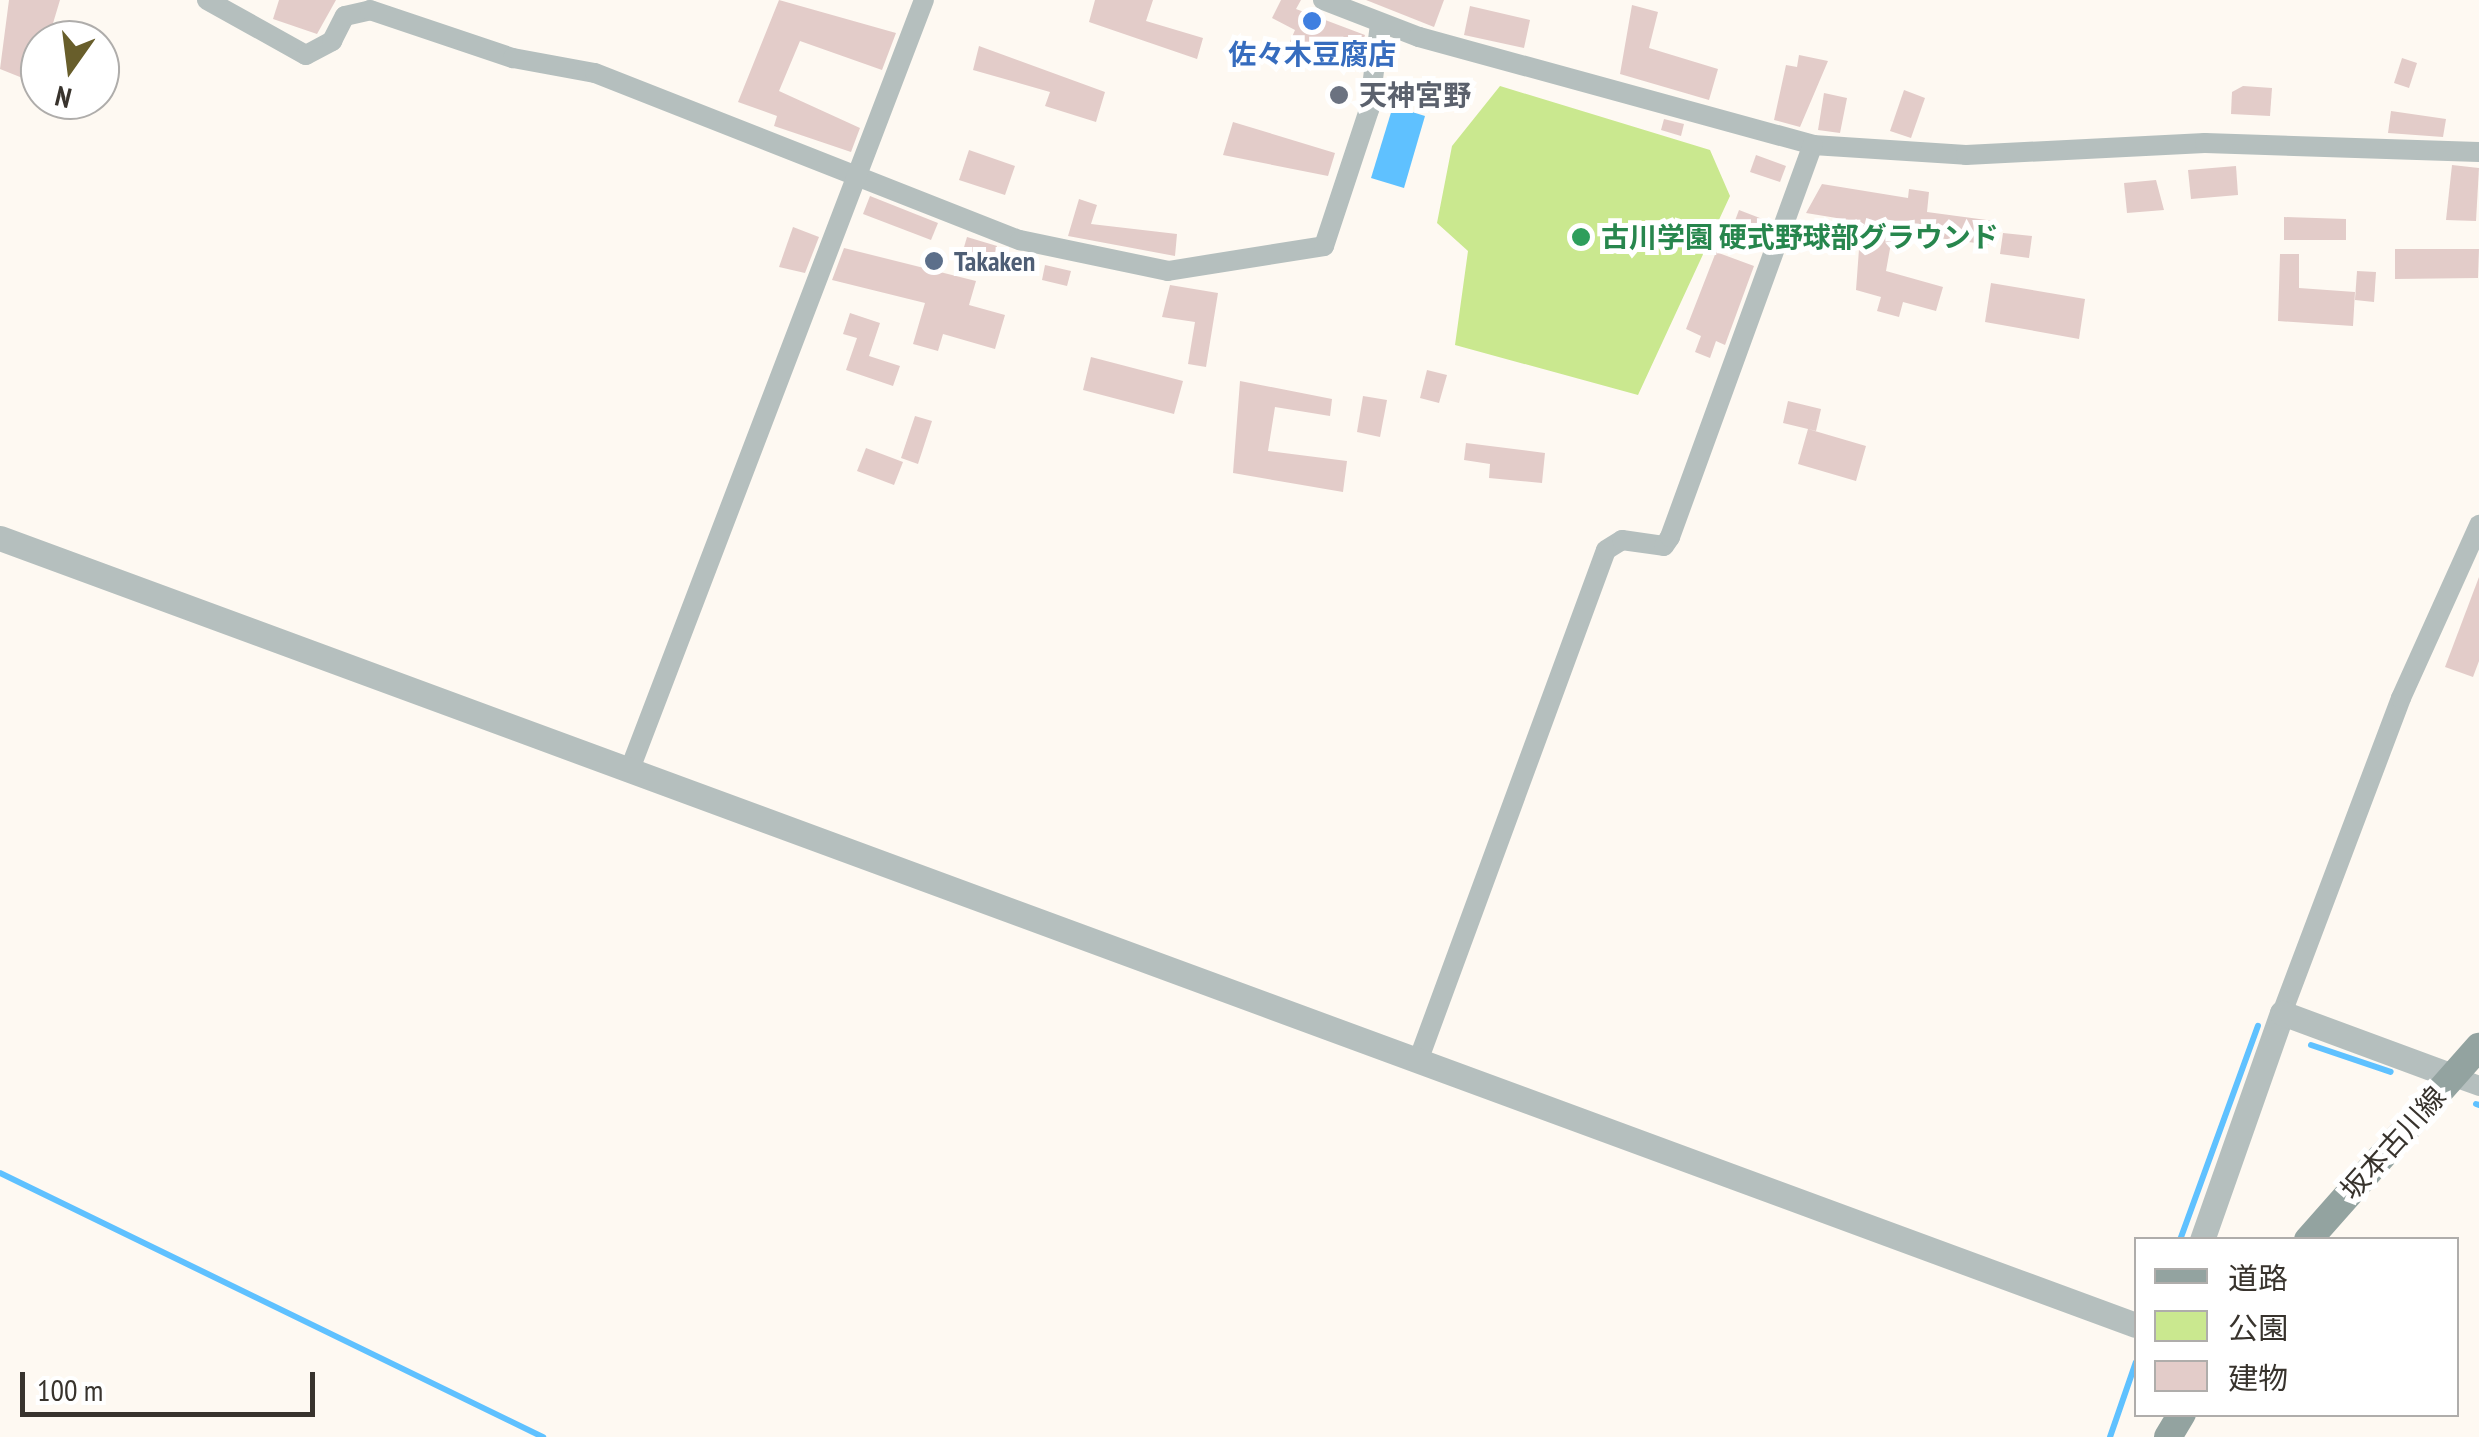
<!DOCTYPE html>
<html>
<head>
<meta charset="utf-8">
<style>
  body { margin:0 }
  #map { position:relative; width:2479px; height:1437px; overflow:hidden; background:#fef9f2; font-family:"PT Sans Narrow","Noto Sans JP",sans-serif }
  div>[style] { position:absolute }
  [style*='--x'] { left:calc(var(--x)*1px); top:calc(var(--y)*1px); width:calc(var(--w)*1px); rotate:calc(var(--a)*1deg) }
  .green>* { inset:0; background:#cae88f }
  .water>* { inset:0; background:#5fc1ff }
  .stream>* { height:6px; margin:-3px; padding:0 3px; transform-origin:3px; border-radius:3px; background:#5fc1ff }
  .building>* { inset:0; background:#e3ccc9 }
  .minor>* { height:20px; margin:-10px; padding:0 10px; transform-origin:10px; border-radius:10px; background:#b5bfbe }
  .tertiary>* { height:25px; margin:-12.5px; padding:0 12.5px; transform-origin:12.5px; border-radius:12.5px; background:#b5bfbe }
  .secondary>* { height:28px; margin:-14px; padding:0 14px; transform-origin:14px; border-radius:14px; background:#93a3a0 }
  .dots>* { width:28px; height:28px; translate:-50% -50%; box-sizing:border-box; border:5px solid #fff; border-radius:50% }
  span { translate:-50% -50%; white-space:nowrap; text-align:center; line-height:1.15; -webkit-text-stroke:10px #fff; paint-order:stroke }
  .shop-label { font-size:28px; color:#366cbe; font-weight:700 }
  .worship-label { font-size:28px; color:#5b616d; font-weight:700 }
  .left { translate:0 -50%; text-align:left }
  .leisure-label { font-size:28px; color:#27864d; font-weight:700 }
  .service-label { font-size:28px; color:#4e5e75; font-weight:700 }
  .street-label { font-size:28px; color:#38332d }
  .legend { position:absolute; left:2134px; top:1237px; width:325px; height:180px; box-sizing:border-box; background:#fff; border:2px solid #afadab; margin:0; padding:12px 18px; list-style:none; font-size:30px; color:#38332d }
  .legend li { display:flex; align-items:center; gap:20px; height:50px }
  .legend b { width:50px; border:2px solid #afadab }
  .north { position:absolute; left:20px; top:20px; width:100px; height:100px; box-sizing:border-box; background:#fff; border:2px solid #afadab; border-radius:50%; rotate:194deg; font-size:28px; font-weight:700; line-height:40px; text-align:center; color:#38332d }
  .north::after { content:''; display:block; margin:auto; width:35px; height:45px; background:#685e2b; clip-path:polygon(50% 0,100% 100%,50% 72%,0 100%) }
  .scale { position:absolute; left:20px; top:1372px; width:295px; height:45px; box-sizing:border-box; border:5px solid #38332d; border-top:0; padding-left:12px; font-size:30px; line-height:35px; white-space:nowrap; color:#38332d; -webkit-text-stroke:8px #fff; paint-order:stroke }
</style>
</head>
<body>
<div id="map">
  <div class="green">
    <div style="clip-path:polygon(1500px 86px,1710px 150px,1730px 196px,1638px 395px,1455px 345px,1468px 251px,1437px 223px,1452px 146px)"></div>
  </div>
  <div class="water">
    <div style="clip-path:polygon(1393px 106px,1425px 116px,1404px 188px,1371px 178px)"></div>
  </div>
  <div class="stream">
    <div style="--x:2311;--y:1045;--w:84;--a:18.6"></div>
    <div style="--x:2476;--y:1104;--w:3;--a:18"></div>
    <div style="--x:0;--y:1173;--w:604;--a:25.93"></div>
    <div style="--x:2180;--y:1240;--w:228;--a:-70"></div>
    <div style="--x:2110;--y:1437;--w:79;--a:-70.9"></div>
  </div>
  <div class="building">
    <div style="clip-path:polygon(9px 0,60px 0,48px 40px,40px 40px,40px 85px,0 69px)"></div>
    <div style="clip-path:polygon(279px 0,336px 0,317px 34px,273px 19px)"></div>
    <div style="clip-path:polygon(779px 0,896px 33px,882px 70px,800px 41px,779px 91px,860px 128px,851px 152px,774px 126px,777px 116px,738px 102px)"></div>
    <div style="clip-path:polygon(1095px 0,1153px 0,1146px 21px,1203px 38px,1197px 59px,1089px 22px)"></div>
    <div style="clip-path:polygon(1281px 0,1301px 0,1296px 9px,1365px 35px,1354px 70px,1289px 44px,1295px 30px,1272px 18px)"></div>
    <div style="clip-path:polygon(1366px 0,1444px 0,1434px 27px)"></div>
    <div style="clip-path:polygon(1632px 5px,1658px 12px,1649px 48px,1718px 69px,1709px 100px,1620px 74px)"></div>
    <div style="clip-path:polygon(1470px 6px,1530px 20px,1524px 48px,1464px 35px)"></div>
    <div style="clip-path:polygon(979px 46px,1105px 92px,1096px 122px,1045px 106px,1050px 92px,973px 70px)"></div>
    <div style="clip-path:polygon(1799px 55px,1828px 61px,1800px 127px,1774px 120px,1786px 65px,1797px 67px)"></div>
    <div style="clip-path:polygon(2402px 58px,2417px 63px,2409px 88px,2394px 83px)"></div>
    <div style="clip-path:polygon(2243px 86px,2272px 88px,2270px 116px,2231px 114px,2232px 92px)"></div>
    <div style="clip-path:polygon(1904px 90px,1925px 98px,1911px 138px,1890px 131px)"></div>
    <div style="clip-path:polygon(1824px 93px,1847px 98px,1840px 133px,1818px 130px)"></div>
    <div style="clip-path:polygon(2391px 111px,2446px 119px,2443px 137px,2388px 133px)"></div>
    <div style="clip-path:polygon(1664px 119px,1684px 124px,1681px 136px,1661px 130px)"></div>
    <div style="clip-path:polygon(1233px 122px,1335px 153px,1328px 176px,1223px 155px)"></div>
    <div style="clip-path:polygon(969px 150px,1015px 166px,1005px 195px,959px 180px)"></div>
    <div style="clip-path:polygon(1756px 155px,1786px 166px,1780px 182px,1750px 172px)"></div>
    <div style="clip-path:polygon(2452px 165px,2479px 168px,2476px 221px,2446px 220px)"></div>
    <div style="clip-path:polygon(2236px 166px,2238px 195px,2191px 199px,2188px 170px)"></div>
    <div style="clip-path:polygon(2156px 180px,2164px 210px,2127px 213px,2124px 183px)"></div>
    <div style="clip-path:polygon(1822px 184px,1908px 198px,1909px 189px,1929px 192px,1927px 212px,1994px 221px,1991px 245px,1893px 232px,1886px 271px,1943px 287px,1936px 311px,1903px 302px,1899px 317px,1877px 311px,1881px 297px,1856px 290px,1861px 222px,1806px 213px)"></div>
    <div style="clip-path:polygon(870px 196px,938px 223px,931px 240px,863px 214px)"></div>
    <div style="clip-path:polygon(1079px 199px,1097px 205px,1091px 224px,1177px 234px,1175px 256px,1068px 236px)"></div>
    <div style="clip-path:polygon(1739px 210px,1765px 220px,1758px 236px,1733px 226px)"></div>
    <div style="clip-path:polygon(2284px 217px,2346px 219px,2346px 240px,2284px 240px)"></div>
    <div style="clip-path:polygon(793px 227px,819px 237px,805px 273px,779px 267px)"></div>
    <div style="clip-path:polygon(2003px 233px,2032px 236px,2029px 258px,2000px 254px)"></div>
    <div style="clip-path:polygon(967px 237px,997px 246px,991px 267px,962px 254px)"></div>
    <div style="clip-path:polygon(844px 248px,976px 281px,969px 305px,1005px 315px,995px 349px,943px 334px,938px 351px,913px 344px,925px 303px,832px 280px)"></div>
    <div style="clip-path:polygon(2395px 249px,2479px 249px,2478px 278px,2395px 279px)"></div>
    <div style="clip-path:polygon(1716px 252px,1754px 266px,1725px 345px,1716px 341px,1710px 358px,1695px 352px,1701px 336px,1686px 329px)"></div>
    <div style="clip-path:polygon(2280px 254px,2299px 254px,2299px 288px,2355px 292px,2353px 326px,2278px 321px)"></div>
    <div style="clip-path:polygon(1045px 265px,1071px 271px,1067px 286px,1042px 280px)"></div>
    <div style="clip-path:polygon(2357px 271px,2376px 272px,2374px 302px,2355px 300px)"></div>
    <div style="clip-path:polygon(1991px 283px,2085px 299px,2079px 339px,1985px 322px)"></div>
    <div style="clip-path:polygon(1170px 285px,1218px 293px,1206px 367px,1188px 364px,1195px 322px,1162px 317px)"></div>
    <div style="clip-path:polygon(850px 313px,880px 323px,869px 356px,900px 366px,893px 386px,846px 370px,857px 338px,843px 334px)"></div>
    <div style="clip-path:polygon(1091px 357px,1183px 381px,1174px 414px,1083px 390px)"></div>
    <div style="clip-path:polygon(1427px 370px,1447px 375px,1439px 403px,1420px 398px)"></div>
    <div style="clip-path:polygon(1240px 381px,1332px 399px,1330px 416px,1275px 407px,1268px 451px,1347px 461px,1343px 492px,1233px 473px)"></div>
    <div style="clip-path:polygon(1363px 396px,1387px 400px,1380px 437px,1357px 432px)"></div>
    <div style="clip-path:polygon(1788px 401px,1821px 409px,1816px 431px,1808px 429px,1866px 446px,1856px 481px,1798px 464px,1808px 429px,1783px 423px)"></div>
    <div style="clip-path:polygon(915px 416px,932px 421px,918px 464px,901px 458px)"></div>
    <div style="clip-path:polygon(1466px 443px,1545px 453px,1542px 483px,1489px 478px,1490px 464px,1464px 460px)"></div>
    <div style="clip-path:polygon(866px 448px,903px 462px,894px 485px,857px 471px)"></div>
    <div style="clip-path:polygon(2479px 577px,2479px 661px,2473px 677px,2445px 667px)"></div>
  </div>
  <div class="minor">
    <div style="--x:207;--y:0;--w:113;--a:29.1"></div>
    <div style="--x:306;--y:55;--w:30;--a:-28"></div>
    <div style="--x:332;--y:41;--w:28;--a:-63"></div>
    <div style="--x:345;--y:16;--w:26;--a:-13"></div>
    <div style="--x:370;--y:10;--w:151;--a:18.6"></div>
    <div style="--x:513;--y:58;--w:83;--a:10.4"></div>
    <div style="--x:595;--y:73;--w:457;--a:21.5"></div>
    <div style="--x:1020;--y:240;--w:151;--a:11.8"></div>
    <div style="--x:1168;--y:271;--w:158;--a:-9.1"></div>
    <div style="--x:1324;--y:246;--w:143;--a:-71.7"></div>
    <div style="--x:1369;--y:110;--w:87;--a:-82.7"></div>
    <div style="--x:1323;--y:0;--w:103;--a:21.1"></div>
    <div style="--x:1419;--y:37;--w:409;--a:15.3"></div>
    <div style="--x:1813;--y:145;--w:153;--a:3.7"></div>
    <div style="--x:1966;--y:155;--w:239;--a:-2.9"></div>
    <div style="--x:2205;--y:143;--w:274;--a:1.9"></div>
    <div style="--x:630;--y:769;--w:823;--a:-69.08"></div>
    <div style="--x:2282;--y:1013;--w:337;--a:-69.3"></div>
    <div style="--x:2401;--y:698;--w:190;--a:-65.7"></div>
    <div style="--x:1418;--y:1061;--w:544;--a:-69.8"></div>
    <div style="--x:1606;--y:550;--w:19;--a:-32"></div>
    <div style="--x:1622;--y:540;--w:42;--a:8.1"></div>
    <div style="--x:1664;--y:546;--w:11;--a:-56"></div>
    <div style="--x:1670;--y:537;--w:417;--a:-70"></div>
    <div style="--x:2452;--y:1076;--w:29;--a:20"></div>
  </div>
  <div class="tertiary">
    <div style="--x:0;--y:538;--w:2276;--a:20.23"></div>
    <div style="--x:2202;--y:1240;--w:241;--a:-70.6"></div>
    <div style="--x:2282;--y:1013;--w:181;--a:20.3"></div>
  </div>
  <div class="secondary">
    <div style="--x:2308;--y:1240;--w:258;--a:-48.5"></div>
    <div style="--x:2168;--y:1437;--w:27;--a:-59"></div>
  </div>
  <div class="dots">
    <div style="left:1312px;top:21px;background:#3f7fe0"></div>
    <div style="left:1339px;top:95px;background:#6b7280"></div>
    <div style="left:1581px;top:237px;background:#2e9e5b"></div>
    <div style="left:934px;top:261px;background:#5c6f8a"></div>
  </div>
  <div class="shop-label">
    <span style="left:1312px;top:54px">佐々木豆腐店</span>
  </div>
  <div class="worship-label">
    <span class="left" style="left:1359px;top:95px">天神宮野</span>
  </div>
  <div class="leisure-label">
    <span class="left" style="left:1601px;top:237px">古川学園 硬式野球部グラウンド</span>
  </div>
  <div class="service-label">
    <span class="left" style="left:954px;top:261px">Takaken</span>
  </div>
  <div class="street-label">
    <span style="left:2393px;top:1143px;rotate:-48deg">坂本古川線</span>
  </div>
  <ul class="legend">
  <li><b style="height:12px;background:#93a3a0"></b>道路</li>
  <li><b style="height:28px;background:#cae88f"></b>公園</li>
  <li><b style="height:28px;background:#e3ccc9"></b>建物</li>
  </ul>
  <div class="north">N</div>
  <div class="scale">100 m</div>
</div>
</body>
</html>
